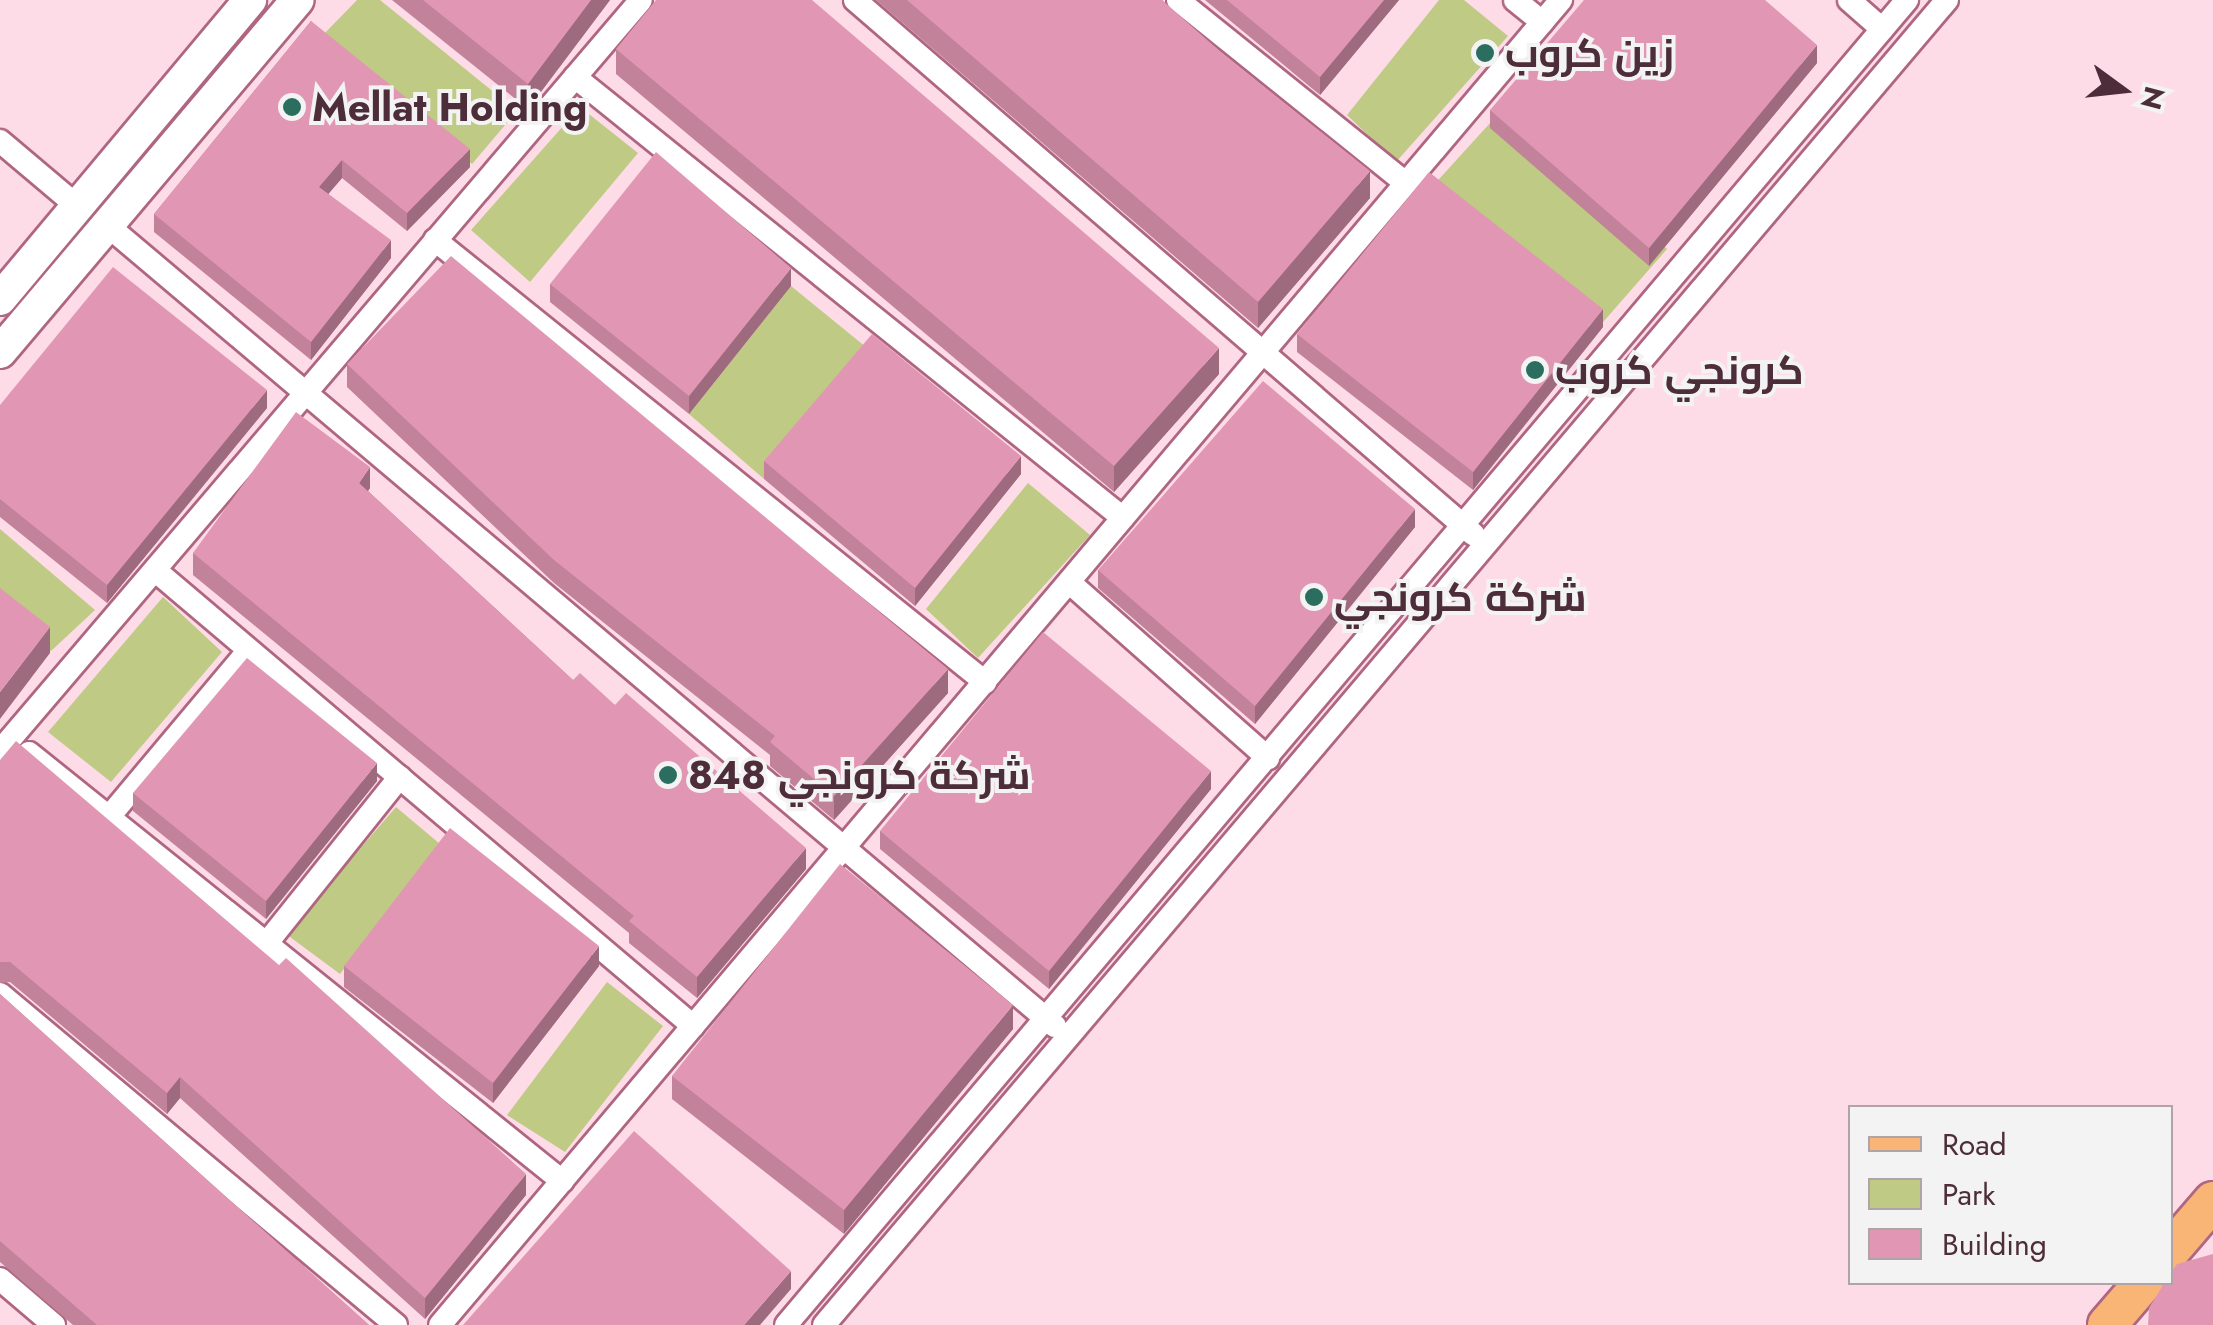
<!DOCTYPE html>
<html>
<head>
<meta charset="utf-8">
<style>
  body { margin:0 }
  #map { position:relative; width:2213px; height:1325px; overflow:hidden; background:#fedce7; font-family:Jost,Cairo,sans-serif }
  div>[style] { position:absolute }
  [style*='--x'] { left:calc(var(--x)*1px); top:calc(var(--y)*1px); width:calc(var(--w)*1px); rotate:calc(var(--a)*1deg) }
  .green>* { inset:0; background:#bfca84 }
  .roads { filter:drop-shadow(2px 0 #af6682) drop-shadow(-2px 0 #af6682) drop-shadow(0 2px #af6682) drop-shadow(0 -2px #af6682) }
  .street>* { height:22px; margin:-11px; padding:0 11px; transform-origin:11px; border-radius:11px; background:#fff }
  .secondary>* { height:32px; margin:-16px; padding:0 16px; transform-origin:16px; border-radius:16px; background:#fff }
  .primary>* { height:38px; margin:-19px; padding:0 19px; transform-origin:19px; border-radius:19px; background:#f9b576 }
  .wall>* { inset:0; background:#c2829a }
  .shaded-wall>* { inset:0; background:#9e6a7d }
  .building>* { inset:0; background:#e197b3 }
  .dots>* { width:28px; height:28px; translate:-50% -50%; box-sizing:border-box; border:5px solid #f3f3f3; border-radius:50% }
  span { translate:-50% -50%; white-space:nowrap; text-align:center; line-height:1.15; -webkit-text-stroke:8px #f3f3f3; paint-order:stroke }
  .poi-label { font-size:40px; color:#4d2d39; font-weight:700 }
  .left { translate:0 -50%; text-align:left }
  .legend { position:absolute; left:1848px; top:1105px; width:325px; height:180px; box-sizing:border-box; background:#f3f3f3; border:2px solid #b1a4a9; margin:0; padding:12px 18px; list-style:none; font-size:30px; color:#4d2d39 }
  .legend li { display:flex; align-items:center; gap:20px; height:50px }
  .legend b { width:50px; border:2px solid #b1a4a9 }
  .north { position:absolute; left:2073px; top:40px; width:100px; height:100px; -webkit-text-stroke:8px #f3f3f3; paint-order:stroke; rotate:105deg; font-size:28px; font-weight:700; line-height:40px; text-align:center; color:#4d2d39 }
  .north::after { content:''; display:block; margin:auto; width:35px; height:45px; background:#4d2d39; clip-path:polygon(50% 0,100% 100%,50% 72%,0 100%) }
</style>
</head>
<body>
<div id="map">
  <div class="green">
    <div style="clip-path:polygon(357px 0,380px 0,517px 111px,472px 164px,320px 38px)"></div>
    <div style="clip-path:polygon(1439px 0,1464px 0,1508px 36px,1396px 162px,1347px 115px)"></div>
    <div style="clip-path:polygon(1511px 100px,1667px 249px,1597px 329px,1430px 189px)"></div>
    <div style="clip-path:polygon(580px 107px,638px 153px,530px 282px,471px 230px)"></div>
    <div style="clip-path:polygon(791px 286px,872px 352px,764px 479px,689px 414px)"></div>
    <div style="clip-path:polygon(1028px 483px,1090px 535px,978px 658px,926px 609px)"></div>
    <div style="clip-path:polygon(0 529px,95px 610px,51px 651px,0 611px)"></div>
    <div style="clip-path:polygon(163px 597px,222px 652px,111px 782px,48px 732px)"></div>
    <div style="clip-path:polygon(396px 807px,440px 844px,340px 974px,286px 934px)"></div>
    <div style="clip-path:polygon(607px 982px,663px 1026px,565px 1152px,507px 1115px)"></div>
  </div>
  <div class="roads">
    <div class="street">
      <div style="--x:855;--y:0;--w:817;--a:40.83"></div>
      <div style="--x:1178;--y:0;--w:292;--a:38.8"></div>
      <div style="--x:1515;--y:0;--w:35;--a:39"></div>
      <div style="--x:1849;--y:0;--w:44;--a:41.3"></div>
      <div style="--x:575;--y:77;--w:703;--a:38.83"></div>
      <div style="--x:0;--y:141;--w:102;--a:40.2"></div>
      <div style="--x:107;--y:225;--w:1241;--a:40.2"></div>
      <div style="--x:435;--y:240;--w:706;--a:38.79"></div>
      <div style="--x:156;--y:571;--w:704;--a:40.27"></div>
      <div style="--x:1069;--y:582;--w:266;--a:41.5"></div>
      <div style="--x:0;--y:751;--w:987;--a:-49.52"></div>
      <div style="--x:29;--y:753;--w:684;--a:38.76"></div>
      <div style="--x:108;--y:818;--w:219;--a:-50"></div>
      <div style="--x:266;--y:944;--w:214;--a:-51.3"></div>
      <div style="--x:0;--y:994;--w:516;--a:39.89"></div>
      <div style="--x:0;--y:1279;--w:71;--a:40.4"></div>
      <div style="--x:440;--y:1325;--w:1736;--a:-49.77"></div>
      <div style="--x:786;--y:1325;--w:1736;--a:-49.77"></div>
      <div style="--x:824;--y:1325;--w:1737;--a:-49.72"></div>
    </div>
    <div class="secondary">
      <div style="--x:0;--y:299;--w:390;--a:-50.1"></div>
      <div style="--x:0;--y:352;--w:461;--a:-49.8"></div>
    </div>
    <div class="primary">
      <div style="--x:2170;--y:1251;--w:66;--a:-49.3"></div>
      <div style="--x:2107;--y:1325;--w:57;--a:-49.3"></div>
    </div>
  </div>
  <div class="wall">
    <div style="clip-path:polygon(392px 0,610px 0,528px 109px)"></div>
    <div style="clip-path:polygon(876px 0,1162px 0,1370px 198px,1258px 328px)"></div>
    <div style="clip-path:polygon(1205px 0,1399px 0,1320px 95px)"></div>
    <div style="clip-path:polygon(311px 21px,470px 167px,407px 231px,342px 178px,328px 194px,391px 258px,311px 360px,154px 232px,154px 214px)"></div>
    <div style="clip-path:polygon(616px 49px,1219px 374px,1114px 492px,616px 74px)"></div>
    <div style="clip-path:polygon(1817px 63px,1649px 266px,1490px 128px,1490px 110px)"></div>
    <div style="clip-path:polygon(550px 284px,791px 286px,689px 414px,550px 302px)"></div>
    <div style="clip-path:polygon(1603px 327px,1473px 490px,1297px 352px,1297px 334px)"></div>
    <div style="clip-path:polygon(347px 364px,948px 693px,834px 820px,770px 766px,770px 755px,554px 583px,347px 387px)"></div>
    <div style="clip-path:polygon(0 405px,267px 408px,107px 603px,0 517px)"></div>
    <div style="clip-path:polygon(764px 461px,1021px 474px,915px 606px,764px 479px)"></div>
    <div style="clip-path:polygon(370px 488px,368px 491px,573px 680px,615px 705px,806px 869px,697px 998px,629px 943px,629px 933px,193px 575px,193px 553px)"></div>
    <div style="clip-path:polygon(1415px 527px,1255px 724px,1098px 588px,1098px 570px)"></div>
    <div style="clip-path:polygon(0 760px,526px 1195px,425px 1319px,180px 1098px,167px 1114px,10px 982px,0 983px)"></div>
    <div style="clip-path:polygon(377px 781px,266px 919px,133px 811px,133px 793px)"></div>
    <div style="clip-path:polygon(1211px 789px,1049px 989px,880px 849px,880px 831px)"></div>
    <div style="clip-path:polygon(344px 966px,599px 966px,493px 1103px,344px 987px)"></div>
    <div style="clip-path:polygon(0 994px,369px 1325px,73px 1325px,0 1262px)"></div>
    <div style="clip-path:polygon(1013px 1029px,844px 1234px,672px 1099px,672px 1076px)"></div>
  </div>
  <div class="shaded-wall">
    <div style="clip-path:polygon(591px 0,610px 0,528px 109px,528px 84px)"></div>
    <div style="clip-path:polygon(1384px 0,1399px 0,1320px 95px,1320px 77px)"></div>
    <div style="clip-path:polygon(1817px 45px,1817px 63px,1649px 266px,1649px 248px)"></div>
    <div style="clip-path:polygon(470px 149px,470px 167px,407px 231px,407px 213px)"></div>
    <div style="clip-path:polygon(342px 160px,342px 178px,319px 205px,319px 187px)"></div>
    <div style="clip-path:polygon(1370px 171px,1370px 198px,1258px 328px,1258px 302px)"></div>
    <div style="clip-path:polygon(391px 240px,391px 258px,311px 360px,311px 342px)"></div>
    <div style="clip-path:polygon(791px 268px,791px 286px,689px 414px,689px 396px)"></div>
    <div style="clip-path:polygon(1603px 309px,1603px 327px,1473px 490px,1473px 472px)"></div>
    <div style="clip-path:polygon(1219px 348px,1219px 374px,1114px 492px,1114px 466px)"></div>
    <div style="clip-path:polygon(267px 390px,267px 408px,107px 603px,107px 585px)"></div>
    <div style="clip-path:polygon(1021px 456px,1021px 474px,915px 606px,915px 588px)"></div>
    <div style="clip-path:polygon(370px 467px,370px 488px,359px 504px,359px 483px)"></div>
    <div style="clip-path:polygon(1415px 509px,1415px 527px,1255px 724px,1255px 706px)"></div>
    <div style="clip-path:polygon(50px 627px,50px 653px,0 719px,0 692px)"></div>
    <div style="clip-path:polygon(948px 669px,948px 693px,834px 820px,834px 796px)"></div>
    <div style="clip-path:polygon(377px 763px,377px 781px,266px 919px,266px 901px)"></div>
    <div style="clip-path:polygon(1211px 771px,1211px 789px,1049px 989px,1049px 971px)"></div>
    <div style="clip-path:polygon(806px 848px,806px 869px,697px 998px,697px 977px)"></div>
    <div style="clip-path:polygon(599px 946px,599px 966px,493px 1103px,493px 1083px)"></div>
    <div style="clip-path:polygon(1013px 1005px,1013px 1029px,844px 1234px,844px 1210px)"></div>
    <div style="clip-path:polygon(180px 1077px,180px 1098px,167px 1114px,167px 1093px)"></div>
    <div style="clip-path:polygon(526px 1174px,526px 1195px,425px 1319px,425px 1298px)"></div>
    <div style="clip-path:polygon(791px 1271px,791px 1289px,760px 1325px,744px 1325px)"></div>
  </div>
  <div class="building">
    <div style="clip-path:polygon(423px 0,591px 0,528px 84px)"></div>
    <div style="clip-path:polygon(656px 0,812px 0,1219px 348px,1114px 466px,616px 49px)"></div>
    <div style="clip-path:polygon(907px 0,1162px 0,1223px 54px,1370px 171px,1258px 302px)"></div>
    <div style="clip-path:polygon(1227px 0,1384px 0,1320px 77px)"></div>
    <div style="clip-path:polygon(1584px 0,1765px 0,1817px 45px,1649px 248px,1490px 110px)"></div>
    <div style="clip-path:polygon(311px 21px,470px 149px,407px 213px,342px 160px,319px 187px,391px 240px,311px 342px,154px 214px)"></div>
    <div style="clip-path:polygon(656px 152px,791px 268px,689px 396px,550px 284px)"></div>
    <div style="clip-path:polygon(1429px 172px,1603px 309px,1473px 472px,1297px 334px)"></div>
    <div style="clip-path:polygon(451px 256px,948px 669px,834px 796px,770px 742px,775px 736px,554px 560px,347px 364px)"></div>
    <div style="clip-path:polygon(113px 267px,267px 390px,107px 585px,0 499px,0 405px)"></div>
    <div style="clip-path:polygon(872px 334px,1021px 456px,915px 588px,764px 461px)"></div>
    <div style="clip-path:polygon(1263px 381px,1415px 509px,1255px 706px,1098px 570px)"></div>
    <div style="clip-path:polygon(296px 412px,370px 467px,359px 483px,573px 680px,580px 673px,615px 705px,626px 693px,806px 848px,697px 977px,629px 921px,634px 916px,193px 553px)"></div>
    <div style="clip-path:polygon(0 588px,50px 627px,0 692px)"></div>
    <div style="clip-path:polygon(1043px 632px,1211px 771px,1049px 971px,880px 831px)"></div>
    <div style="clip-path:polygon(247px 658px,377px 763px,266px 901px,133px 793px)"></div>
    <div style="clip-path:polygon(16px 741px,279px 965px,286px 958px,526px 1174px,425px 1298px,180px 1077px,167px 1093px,10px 962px,0 962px,0 760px)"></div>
    <div style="clip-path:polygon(450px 828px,599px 946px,493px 1083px,344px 966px)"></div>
    <div style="clip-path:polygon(840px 864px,1013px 1005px,844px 1210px,672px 1076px)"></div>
    <div style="clip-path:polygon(0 994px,369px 1325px,97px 1325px,0 1241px)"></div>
    <div style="clip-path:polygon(634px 1131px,791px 1271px,744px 1325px,463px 1325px)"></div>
    <div style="clip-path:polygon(2213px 1254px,2213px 1325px,2148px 1325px,2149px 1308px,2165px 1282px,2170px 1282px,2170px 1274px,2177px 1264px)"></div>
  </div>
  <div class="dots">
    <div style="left:1485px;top:53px;background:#2b6d5e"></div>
    <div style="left:292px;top:107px;background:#2b6d5e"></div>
    <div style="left:1535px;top:370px;background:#2b6d5e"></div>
    <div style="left:1314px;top:597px;background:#2b6d5e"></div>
    <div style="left:668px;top:775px;background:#2b6d5e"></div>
  </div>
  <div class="poi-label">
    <span class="left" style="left:1505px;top:53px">زين كروب</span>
    <span class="left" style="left:312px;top:107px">Mellat Holding</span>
    <span class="left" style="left:1555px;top:370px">كرونجي كروب</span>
    <span class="left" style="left:1334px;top:597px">شركة كرونجي</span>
    <span class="left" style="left:688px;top:775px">شركة كرونجي 848</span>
  </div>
  <ul class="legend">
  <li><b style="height:12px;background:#f9b576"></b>Road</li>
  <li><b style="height:28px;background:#bfca84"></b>Park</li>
  <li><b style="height:28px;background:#e197b3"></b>Building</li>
  </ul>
  <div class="north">N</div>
</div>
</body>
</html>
